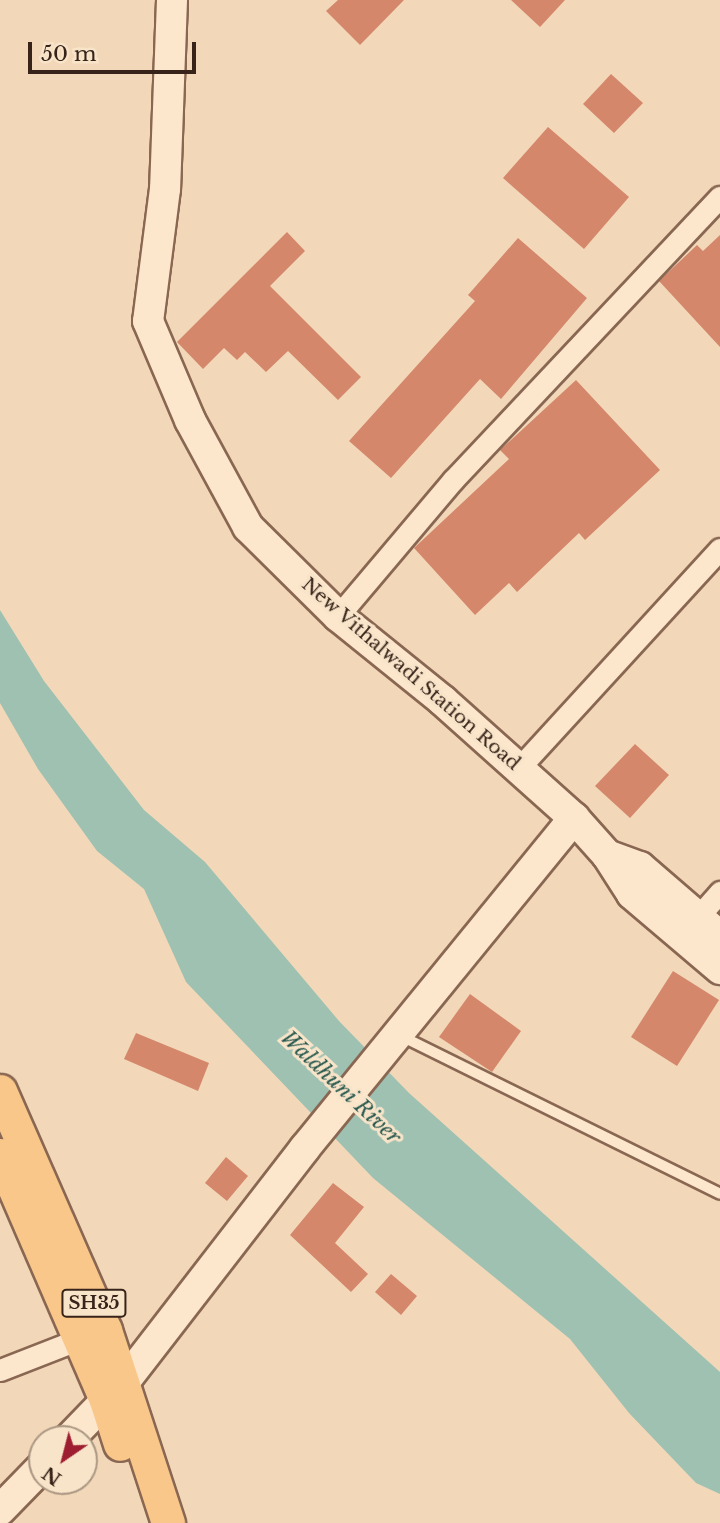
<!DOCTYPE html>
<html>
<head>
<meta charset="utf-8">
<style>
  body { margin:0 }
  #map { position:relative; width:720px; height:1523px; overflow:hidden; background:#f2d8b9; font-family:"Libre Baskerville",serif }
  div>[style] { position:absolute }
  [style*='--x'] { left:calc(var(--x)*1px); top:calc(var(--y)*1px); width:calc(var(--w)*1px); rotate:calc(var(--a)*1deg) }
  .water>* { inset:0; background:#9ec1b2 }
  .building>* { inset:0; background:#d4876b }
  .roads { filter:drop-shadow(2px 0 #896752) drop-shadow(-2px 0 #896752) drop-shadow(0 2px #896752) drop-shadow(0 -2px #896752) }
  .lane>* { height:10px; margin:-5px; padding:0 5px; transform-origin:5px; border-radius:5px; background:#fce7cc }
  .street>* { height:21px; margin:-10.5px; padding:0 10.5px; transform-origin:10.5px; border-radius:10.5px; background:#fce7cc }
  .secondary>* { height:30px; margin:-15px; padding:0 15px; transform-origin:15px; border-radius:15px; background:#fce7cc }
  .primary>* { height:33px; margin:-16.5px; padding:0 16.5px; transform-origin:16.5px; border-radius:16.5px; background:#fac78b }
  span { translate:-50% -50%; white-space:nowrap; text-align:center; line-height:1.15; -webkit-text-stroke:6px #f8e4c9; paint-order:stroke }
  .shield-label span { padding:2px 5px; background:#f8e4c9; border:2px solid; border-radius:5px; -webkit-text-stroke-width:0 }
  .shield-label { font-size:18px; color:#372319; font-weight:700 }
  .street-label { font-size:19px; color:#372319 }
  .water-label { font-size:21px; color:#27584e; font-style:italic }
  .north { position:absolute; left:28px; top:1425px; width:70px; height:70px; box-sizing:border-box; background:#f8e4c9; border:2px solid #ab9783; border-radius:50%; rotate:215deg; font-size:19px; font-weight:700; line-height:28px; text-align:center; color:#372319 }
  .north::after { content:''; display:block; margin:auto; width:24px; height:32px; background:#9e1d31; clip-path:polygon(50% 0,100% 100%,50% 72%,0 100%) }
  .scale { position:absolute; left:28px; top:42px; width:168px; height:32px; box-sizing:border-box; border:4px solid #372319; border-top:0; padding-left:9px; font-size:21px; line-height:24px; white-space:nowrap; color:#372319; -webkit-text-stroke:5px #f8e4c9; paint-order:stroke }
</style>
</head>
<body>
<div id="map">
  <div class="water">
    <div style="clip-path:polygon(0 610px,44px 681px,144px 810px,205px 862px,339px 1021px,409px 1093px,720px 1372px,720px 1494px,696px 1483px,629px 1413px,570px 1339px,373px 1178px,186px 982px,144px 889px,97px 851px,38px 769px,0 703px)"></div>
  </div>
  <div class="building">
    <div style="clip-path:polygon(338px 0,404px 0,360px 45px,326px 11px)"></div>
    <div style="clip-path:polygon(511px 0,565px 0,540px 27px)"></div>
    <div style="clip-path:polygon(611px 74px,643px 103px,614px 133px,583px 104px)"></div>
    <div style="clip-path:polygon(548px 127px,629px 197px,584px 249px,503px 178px)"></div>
    <div style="clip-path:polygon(287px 232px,305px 251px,270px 286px,361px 377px,338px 400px,288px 351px,266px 372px,245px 352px,237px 360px,224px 348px,203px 369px,177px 342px)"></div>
    <div style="clip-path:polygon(720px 235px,720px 347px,659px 281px,697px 245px,703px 251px)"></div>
    <div style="clip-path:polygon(518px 238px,587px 298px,501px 399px,480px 379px,391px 478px,349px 441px,475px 301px,468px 295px)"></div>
    <div style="clip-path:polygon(576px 380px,660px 470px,585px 540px,579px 533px,517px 592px,509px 583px,475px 615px,414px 548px,509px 459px,500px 450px)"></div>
    <div style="clip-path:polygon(635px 744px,669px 775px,630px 818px,595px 786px)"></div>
    <div style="clip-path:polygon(673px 971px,719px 1000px,677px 1066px,631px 1037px)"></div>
    <div style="clip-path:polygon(470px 994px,521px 1031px,492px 1072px,439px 1037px)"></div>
    <div style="clip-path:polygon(136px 1033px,209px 1063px,198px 1091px,124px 1059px)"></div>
    <div style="clip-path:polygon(226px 1157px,248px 1176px,227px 1201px,205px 1183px)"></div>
    <div style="clip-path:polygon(333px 1183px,364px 1207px,335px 1243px,368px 1274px,351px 1292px,290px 1235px)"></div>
    <div style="clip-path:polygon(391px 1274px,417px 1296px,401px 1315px,375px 1292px)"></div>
  </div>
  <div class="roads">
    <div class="lane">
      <div style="--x:401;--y:1036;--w:356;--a:26.3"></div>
    </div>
    <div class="street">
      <div style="--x:338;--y:616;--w:178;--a:-49.8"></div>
      <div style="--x:453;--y:480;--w:389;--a:-46.7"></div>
      <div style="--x:519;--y:768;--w:297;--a:-47.5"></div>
      <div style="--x:689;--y:927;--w:47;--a:-48.5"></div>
      <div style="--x:0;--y:1370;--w:97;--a:-21.3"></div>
    </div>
    <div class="secondary">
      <div style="--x:172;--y:0;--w:189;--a:92.1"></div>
      <div style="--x:165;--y:189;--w:133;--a:97.3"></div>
      <div style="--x:148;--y:321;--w:108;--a:67"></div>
      <div style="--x:190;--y:420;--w:122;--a:61.5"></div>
      <div style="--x:248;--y:527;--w:127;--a:44.7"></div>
      <div style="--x:338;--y:616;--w:134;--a:38.9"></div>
      <div style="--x:442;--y:700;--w:177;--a:41.8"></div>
      <div style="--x:574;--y:818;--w:50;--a:48.3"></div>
      <div style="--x:607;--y:855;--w:46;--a:57.3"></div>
      <div style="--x:632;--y:894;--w:116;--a:40.4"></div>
      <div style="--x:607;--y:855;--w:35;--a:20"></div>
      <div style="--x:640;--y:867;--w:106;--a:40.8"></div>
      <div style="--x:69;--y:1439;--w:81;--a:-46"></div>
      <div style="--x:125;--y:1381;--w:294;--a:-52.3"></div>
      <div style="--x:305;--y:1148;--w:426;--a:-50.8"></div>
      <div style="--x:0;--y:1510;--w:60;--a:-45.7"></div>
    </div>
    <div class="primary">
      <div style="--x:0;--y:1091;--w:261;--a:66.3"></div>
      <div style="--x:105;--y:1330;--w:203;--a:71.9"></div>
      <div style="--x:0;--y:1155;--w:267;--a:66.6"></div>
      <div style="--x:106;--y:1400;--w:46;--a:72.3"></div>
    </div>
  </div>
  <div class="shield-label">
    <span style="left:94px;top:1303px">SH35</span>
  </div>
  <div class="street-label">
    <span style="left:411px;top:674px;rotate:41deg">New Vithalwadi Station Road</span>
  </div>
  <div class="water-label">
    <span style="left:341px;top:1087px;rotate:43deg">Waldhuni River</span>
  </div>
  <div class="north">N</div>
  <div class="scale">50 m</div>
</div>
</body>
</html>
